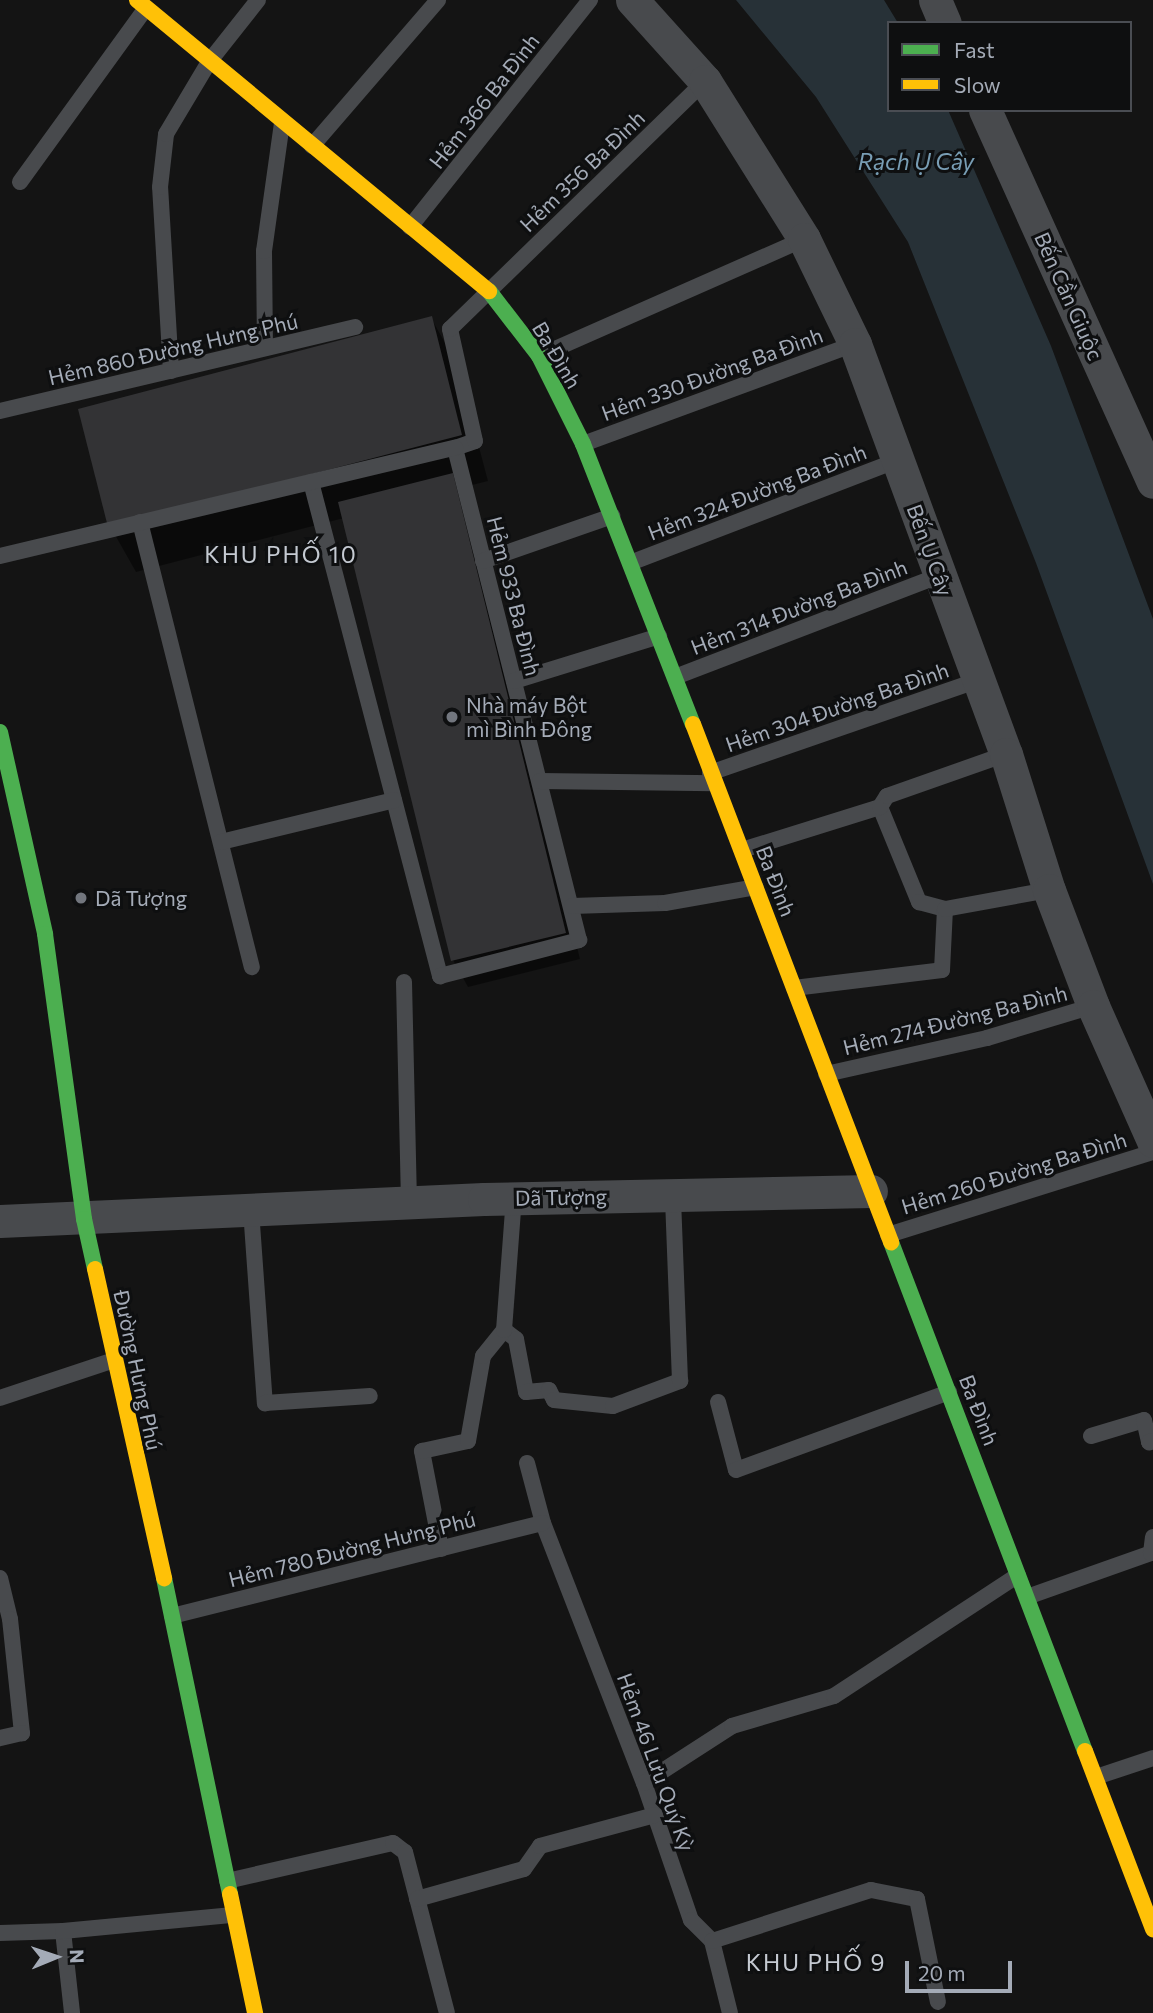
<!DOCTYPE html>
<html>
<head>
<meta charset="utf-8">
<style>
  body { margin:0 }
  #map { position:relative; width:1153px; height:2013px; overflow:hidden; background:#141414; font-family:Commissioner,sans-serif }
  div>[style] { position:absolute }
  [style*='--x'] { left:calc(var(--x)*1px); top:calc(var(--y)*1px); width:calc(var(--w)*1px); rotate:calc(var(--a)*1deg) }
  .water>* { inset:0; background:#273137 }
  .shadow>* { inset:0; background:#0007 }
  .building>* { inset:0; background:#333335 }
  .lane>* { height:16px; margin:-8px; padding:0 8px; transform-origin:8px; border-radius:8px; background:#484a4d }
  .street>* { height:33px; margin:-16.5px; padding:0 16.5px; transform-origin:16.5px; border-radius:16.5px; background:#484a4d }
  .fast>* { height:16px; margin:-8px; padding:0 8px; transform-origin:8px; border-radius:8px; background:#4caf50 }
  .slow>* { height:16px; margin:-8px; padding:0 8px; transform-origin:8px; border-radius:8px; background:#ffc107 }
  .dots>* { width:19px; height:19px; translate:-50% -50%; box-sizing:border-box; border:4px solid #0e0f10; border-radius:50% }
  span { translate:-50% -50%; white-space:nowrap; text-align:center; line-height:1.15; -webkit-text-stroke:6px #0e0f10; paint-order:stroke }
  .street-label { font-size:21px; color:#a4abb7 }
  .poi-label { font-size:21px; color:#a4abb7 }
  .left { translate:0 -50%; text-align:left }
  .water-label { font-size:23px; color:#789db4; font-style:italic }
  .neighbourhood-label { font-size:23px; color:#c5cad2; letter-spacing:2px }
  .legend { position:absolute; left:887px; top:21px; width:245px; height:91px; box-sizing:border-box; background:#0e0f10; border:2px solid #4a4d53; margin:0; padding:9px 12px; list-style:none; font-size:21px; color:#a4abb7 }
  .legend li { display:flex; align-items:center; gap:14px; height:35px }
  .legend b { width:35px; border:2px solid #4a4d53 }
  .north { position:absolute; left:21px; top:1922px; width:70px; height:70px; -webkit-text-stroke:5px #0e0f10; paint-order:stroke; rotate:88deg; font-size:19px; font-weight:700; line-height:28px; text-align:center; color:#a4abb7 }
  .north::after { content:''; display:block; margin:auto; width:24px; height:32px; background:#a4abb7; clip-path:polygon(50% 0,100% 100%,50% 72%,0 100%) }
  .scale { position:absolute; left:905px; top:1961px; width:107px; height:32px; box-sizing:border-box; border:4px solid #a4abb7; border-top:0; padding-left:9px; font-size:21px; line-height:24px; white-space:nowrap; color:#a4abb7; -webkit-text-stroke:5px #0e0f10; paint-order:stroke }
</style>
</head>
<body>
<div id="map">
  <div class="water">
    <div style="clip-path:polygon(736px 0,884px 0,898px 23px,889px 23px,889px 110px,948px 110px,1051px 346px,1153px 619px,1153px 884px,1036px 563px,908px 242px,816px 97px)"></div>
  </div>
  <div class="shadow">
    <div style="clip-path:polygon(431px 318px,457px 364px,488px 481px,460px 488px,467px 501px,580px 959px,468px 987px,453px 960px,344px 518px,136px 572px,110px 526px)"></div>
  </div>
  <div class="building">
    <div style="clip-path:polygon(432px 316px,462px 435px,108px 527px,78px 409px)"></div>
    <div style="clip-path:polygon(453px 473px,566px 933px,451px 961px,338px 502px)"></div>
  </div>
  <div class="lane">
    <div style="--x:312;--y:146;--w:193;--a:-49.2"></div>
    <div style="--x:20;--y:182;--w:215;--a:-54.1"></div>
    <div style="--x:410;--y:227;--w:290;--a:-51.6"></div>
    <div style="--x:265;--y:348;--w:97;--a:-90.6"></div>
    <div style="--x:264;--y:251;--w:129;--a:-82"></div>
    <div style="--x:539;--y:356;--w:290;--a:-23.8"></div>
    <div style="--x:171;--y:371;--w:184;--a:-93.4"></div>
    <div style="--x:160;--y:187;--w:53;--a:-83.5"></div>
    <div style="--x:166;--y:134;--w:84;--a:-59.2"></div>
    <div style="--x:209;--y:62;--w:79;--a:-51.7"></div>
    <div style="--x:0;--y:411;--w:365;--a:-13.3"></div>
    <div style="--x:583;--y:444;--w:290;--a:-20.2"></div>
    <div style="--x:311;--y:482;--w:511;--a:75.36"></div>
    <div style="--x:440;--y:976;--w:144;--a:-14.5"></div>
    <div style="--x:579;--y:940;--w:507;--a:-104.15"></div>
    <div style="--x:455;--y:448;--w:21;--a:-19"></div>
    <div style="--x:475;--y:441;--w:115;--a:-102.6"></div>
    <div style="--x:450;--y:329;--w:356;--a:-44.2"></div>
    <div style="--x:140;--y:522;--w:459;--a:75.9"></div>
    <div style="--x:0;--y:556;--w:468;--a:-13.4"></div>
    <div style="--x:483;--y:561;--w:137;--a:-19.2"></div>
    <div style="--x:630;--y:563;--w:287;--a:-21"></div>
    <div style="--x:675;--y:677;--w:282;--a:-21"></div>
    <div style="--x:514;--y:681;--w:152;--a:-17.2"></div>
    <div style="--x:710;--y:773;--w:284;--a:-19.1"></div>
    <div style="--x:540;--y:781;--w:175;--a:0.7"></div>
    <div style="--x:880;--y:807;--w:103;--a:67.7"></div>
    <div style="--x:919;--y:902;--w:27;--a:15"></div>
    <div style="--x:221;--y:842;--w:178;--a:-13.6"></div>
    <div style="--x:742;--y:850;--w:145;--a:-17.3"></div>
    <div style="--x:880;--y:807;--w:13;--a:-58"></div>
    <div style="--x:887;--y:796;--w:126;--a:-19.4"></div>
    <div style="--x:572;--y:906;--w:93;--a:-1.8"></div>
    <div style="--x:665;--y:903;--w:92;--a:-10"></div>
    <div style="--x:404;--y:982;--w:221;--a:88.7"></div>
    <div style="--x:794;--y:988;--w:149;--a:-6.9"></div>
    <div style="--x:942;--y:970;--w:61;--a:-87.2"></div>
    <div style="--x:945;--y:909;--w:106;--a:-10.4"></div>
    <div style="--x:826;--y:1074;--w:165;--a:-12.6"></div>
    <div style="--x:987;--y:1038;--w:111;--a:-16.8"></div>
    <div style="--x:251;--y:1210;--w:194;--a:85.9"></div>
    <div style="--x:265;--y:1403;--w:105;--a:-3.8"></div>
    <div style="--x:888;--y:1235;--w:278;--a:-17.4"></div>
    <div style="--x:504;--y:1330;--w:15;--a:37"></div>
    <div style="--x:516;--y:1339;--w:54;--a:79.3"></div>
    <div style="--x:526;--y:1392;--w:23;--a:-5"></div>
    <div style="--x:549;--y:1390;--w:11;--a:63"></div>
    <div style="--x:554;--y:1400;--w:59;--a:5.8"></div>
    <div style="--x:613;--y:1406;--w:72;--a:-20.5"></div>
    <div style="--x:680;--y:1381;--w:186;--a:-92.2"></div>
    <div style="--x:0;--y:1398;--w:120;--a:-18.4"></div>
    <div style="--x:718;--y:1402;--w:70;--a:75.2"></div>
    <div style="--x:736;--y:1470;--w:227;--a:-20.1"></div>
    <div style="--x:1091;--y:1436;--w:55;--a:-16.8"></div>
    <div style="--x:1144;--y:1420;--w:23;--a:77"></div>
    <div style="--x:1149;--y:1442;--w:4;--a:-14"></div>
    <div style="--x:527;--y:1463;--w:62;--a:75.1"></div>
    <div style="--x:543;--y:1523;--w:279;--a:68.8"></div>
    <div style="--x:644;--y:1783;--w:145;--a:71.1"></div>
    <div style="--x:691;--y:1920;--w:30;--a:45"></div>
    <div style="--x:712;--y:1941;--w:74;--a:76"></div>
    <div style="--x:441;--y:1549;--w:100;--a:-101"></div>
    <div style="--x:422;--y:1451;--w:47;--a:-12.3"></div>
    <div style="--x:468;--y:1441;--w:86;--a:-80"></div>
    <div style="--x:483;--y:1356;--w:33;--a:-51"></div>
    <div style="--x:504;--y:1330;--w:132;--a:-85.7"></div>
    <div style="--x:0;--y:1578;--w:42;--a:76.3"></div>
    <div style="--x:10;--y:1619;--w:115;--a:84"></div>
    <div style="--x:22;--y:1733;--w:23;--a:167"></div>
    <div style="--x:1027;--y:1597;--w:132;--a:-19.5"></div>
    <div style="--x:1151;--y:1553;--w:16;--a:-83"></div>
    <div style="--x:172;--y:1616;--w:382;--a:-14.1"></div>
    <div style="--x:1096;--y:1777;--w:60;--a:-18.4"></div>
    <div style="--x:644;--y:1783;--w:105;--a:-32.9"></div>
    <div style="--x:732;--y:1726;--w:106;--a:-16.4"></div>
    <div style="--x:834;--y:1696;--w:220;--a:-33.3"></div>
    <div style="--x:227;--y:1881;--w:170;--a:-12.9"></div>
    <div style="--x:393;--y:1843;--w:15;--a:37"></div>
    <div style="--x:405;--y:1852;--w:166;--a:75.4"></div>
    <div style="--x:417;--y:1899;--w:111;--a:-15.7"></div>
    <div style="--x:524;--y:1869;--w:28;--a:-55"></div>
    <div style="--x:540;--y:1846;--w:119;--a:-15.1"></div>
    <div style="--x:63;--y:1931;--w:82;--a:83.7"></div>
    <div style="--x:0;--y:1933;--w:63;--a:-1.8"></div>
    <div style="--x:63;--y:1931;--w:171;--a:-5.4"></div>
    <div style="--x:712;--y:1941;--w:167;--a:-17.8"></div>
    <div style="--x:871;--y:1890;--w:47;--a:11.1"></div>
    <div style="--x:917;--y:1899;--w:105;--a:78.5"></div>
  </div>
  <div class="street">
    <div style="--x:632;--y:0;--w:109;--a:48"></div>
    <div style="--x:705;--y:81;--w:186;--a:57.9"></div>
    <div style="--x:804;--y:239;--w:117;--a:64.1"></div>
    <div style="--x:855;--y:344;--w:437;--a:69.8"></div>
    <div style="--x:1006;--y:754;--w:143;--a:72.5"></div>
    <div style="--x:1049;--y:890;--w:124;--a:69.2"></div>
    <div style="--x:1093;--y:1006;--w:148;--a:66"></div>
    <div style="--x:935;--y:0;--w:25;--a:67"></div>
    <div style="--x:985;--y:110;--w:408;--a:65.7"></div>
    <div style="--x:0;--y:1221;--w:484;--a:-2.6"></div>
    <div style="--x:484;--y:1199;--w:387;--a:-1.2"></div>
  </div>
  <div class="fast">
    <div style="--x:489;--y:291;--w:82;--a:52.4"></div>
    <div style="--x:539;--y:356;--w:98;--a:63.4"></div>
    <div style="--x:583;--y:444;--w:301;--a:68.6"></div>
    <div style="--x:0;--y:732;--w:207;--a:77.4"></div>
    <div style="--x:45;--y:934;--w:288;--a:82.2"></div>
    <div style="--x:84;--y:1219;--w:51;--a:77.6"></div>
    <div style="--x:891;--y:1242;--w:545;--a:69.14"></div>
    <div style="--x:164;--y:1578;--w:323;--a:78.2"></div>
  </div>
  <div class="slow">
    <div style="--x:137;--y:0;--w:457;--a:39.6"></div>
    <div style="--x:693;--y:724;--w:555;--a:69.08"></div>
    <div style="--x:95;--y:1269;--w:317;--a:77.4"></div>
    <div style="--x:1085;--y:1751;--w:191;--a:69.1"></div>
    <div style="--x:230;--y:1894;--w:122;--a:78.1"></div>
  </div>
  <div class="dots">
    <div style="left:452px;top:717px;background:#72767e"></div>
    <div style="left:81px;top:898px;background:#72767e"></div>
  </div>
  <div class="street-label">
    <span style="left:484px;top:101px;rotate:-52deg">Hẻm 366 Ba Đình</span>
    <span style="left:582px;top:171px;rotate:-44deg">Hẻm 356 Ba Đình</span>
    <span style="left:1069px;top:296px;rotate:66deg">Bến Cần Giuộc</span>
    <span style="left:173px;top:349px;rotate:-13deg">Hẻm 860 Đường Hưng Phú</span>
    <span style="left:557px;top:355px;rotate:59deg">Ba Đình</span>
    <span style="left:712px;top:374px;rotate:-20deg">Hẻm 330 Đường Ba Đình</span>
    <span style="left:757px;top:492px;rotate:-21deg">Hẻm 324 Đường Ba Đình</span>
    <span style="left:930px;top:550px;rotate:70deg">Bến Ụ Cây</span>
    <span style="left:514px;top:596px;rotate:76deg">Hẻm 933 Ba Đình</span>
    <span style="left:799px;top:607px;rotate:-21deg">Hẻm 314 Đường Ba Đình</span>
    <span style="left:837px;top:707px;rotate:-19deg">Hẻm 304 Đường Ba Đình</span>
    <span style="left:776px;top:881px;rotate:69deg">Ba Đình</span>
    <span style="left:955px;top:1020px;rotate:-14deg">Hẻm 274 Đường Ba Đình</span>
    <span style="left:1014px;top:1173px;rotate:-17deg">Hẻm 260 Đường Ba Đình</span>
    <span style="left:561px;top:1197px;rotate:-1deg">Dã Tượng</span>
    <span style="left:138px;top:1370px;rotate:78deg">Đường Hưng Phú</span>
    <span style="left:979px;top:1410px;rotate:69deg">Ba Đình</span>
    <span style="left:352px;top:1549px;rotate:-14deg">Hẻm 780 Đường Hưng Phú</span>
    <span style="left:656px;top:1762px;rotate:70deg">Hẻm 46 Lưu Quý Kỳ</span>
  </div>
  <div class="poi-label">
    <span class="left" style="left:466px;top:717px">Nhà máy Bột<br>mì Bình Đông</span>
    <span class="left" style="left:95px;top:898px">Dã Tượng</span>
  </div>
  <div class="water-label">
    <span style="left:916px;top:161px">Rạch Ụ Cây</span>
  </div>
  <div class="neighbourhood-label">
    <span style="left:281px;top:554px">KHU PHỐ 10</span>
    <span style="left:816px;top:1962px">KHU PHỐ 9</span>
  </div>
  <ul class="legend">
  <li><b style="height:9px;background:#4caf50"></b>Fast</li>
  <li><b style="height:9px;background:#ffc107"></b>Slow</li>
  </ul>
  <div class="north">N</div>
  <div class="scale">20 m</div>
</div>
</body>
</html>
